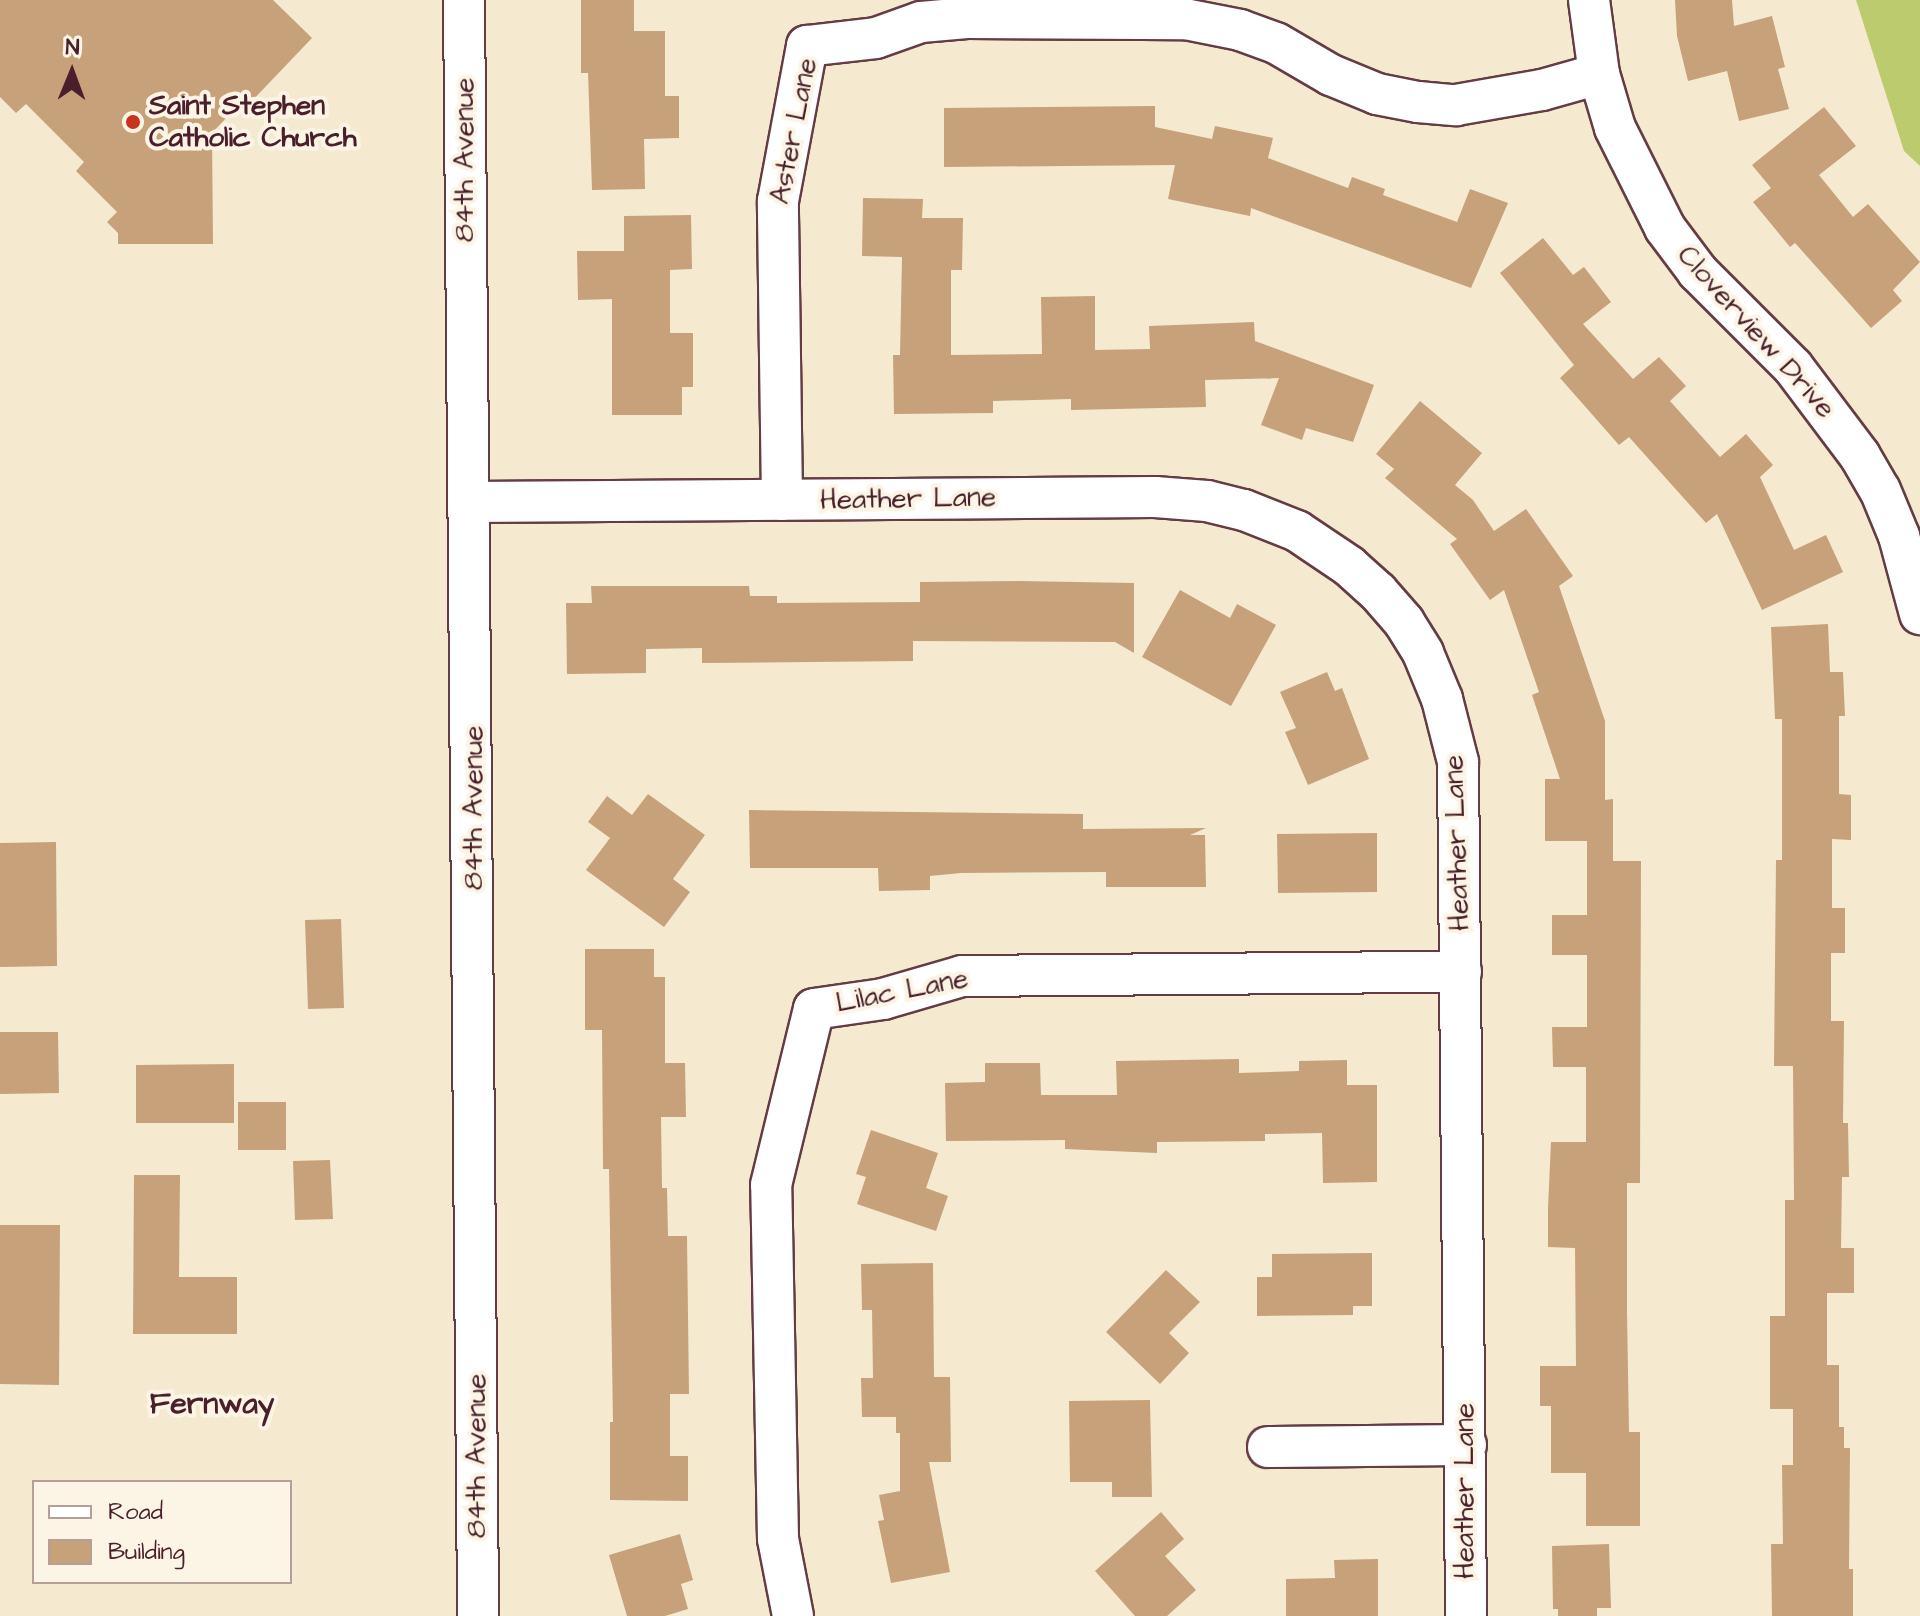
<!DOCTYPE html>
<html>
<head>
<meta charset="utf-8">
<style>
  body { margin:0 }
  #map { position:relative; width:1920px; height:1616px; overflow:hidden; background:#f5e9d0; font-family:"Architects Daughter",sans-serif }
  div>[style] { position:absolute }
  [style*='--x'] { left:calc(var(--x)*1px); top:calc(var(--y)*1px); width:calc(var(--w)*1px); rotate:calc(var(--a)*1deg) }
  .green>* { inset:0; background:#bccb6d }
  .building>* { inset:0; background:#c7a17a }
  .roads { filter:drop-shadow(2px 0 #643d44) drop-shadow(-2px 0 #643d44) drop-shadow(0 2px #643d44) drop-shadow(0 -2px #643d44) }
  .street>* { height:40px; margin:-20px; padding:0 20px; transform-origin:20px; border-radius:20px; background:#fff }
  .dots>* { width:22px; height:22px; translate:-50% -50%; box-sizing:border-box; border:4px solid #fcf5e5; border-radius:50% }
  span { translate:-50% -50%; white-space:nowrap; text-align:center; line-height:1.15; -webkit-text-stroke:8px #fcf5e5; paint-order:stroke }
  .poi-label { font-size:28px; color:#4a1f2b; font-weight:700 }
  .left { translate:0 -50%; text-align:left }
  .street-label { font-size:28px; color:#4a1f2b }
  .neighbourhood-label { font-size:30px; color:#4a1f2b; font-weight:700 }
  .legend { position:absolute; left:32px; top:1480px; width:260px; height:104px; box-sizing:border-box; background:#fcf5e5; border:2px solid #b59f9b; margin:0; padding:10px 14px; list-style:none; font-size:24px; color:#4a1f2b }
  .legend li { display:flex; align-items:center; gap:16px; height:40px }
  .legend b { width:40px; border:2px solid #b59f9b }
  .north { position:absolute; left:32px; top:32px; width:80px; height:80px; -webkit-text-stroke:6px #fcf5e5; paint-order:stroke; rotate:1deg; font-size:22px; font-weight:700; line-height:32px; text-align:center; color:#4a1f2b }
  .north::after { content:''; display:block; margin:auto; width:28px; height:36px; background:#4a1f2b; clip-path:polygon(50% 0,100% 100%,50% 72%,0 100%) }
</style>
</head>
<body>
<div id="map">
  <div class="green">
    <div style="clip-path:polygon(1856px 0,1920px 0,1920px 166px,1904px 151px)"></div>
  </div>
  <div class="building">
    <div style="clip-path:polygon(0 0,273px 0,312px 38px,248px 105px,243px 100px,212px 133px,213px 244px,118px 244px,118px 233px,107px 222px,117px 212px,76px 171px,84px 162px,26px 104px,16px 113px,0 97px)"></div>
    <div style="clip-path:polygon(581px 0,634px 0,634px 31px,665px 31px,665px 96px,679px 96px,679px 138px,644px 139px,645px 189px,592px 190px,588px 73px,581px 73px)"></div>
    <div style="clip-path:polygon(1675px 0,1732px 0,1734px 26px,1772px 16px,1785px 67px,1778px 69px,1789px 109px,1739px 121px,1727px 71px,1688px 81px,1677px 36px)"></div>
    <div style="clip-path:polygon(1155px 106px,1155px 127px,1212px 139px,1215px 126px,1273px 138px,1268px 158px,1348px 188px,1352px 177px,1385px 189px,1383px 195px,1457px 222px,1470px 189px,1508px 203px,1471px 288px,1251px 208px,1250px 216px,1168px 199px,1175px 165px,944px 167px,944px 108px)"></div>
    <div style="clip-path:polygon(1824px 107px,1856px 146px,1819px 175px,1853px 217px,1868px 204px,1920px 262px,1893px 290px,1902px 301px,1871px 328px,1795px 243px,1790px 247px,1753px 202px,1771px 188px,1752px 165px)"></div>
    <div style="clip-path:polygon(863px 198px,923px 199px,922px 218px,963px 218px,962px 270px,951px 270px,951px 355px,1042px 354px,1041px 297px,1095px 296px,1095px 350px,1150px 349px,1149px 326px,1254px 322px,1255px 341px,1374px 385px,1353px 442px,1306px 428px,1302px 440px,1261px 425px,1279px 378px,1205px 380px,1206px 407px,1071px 410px,1071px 399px,993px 401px,993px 413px,894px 414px,893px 355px,900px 355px,902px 257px,862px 256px)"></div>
    <div style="clip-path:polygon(691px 215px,692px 269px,670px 270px,670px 333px,693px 333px,693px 387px,682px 387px,682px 415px,612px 415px,612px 299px,578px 300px,577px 251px,624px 251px,624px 216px)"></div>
    <div style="clip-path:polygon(1543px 238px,1573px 275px,1584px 267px,1611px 302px,1583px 324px,1633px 379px,1659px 357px,1686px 386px,1670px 401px,1720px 457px,1746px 434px,1773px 465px,1760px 477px,1794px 550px,1826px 535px,1843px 572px,1762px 610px,1717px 514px,1706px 523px,1629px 437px,1619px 445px,1560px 378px,1574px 365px,1500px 273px)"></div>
    <div style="clip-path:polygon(1420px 401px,1482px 453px,1455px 485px,1473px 500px,1494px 531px,1526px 509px,1573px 576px,1559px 586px,1605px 721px,1605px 800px,1613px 799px,1613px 861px,1641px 861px,1640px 1183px,1627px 1183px,1627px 1312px,1629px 1432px,1640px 1432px,1640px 1526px,1586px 1526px,1586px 1473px,1551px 1473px,1551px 1406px,1540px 1406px,1540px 1366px,1576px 1366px,1575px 1248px,1548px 1247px,1548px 1208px,1551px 1142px,1586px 1142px,1586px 1067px,1553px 1067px,1552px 1027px,1587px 1027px,1587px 955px,1552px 955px,1552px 915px,1587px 915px,1587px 841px,1545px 841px,1545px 779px,1560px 779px,1532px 695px,1539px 692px,1504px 590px,1490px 600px,1450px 544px,1457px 539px,1385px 478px,1394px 469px,1376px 454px)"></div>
    <div style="clip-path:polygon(1019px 581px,1134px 583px,1134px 653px,1115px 642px,913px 641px,913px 661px,702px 663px,702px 648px,646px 649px,646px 673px,567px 674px,566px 603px,592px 603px,591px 586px,749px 586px,750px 596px,777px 596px,777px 603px,920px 602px,920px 582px)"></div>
    <div style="clip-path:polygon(1180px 590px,1230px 618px,1237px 604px,1276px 625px,1231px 706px,1142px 657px)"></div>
    <div style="clip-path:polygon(1828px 624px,1830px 672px,1843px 672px,1845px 716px,1839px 716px,1839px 794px,1851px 795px,1851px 840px,1832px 839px,1832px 908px,1845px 908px,1845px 953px,1831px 953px,1831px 1021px,1844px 1021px,1843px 1123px,1848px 1123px,1849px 1177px,1842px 1177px,1841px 1248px,1854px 1248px,1854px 1293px,1827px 1293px,1827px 1365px,1839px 1365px,1839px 1427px,1844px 1427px,1844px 1448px,1850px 1448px,1849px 1569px,1853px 1569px,1853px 1616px,1772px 1616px,1771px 1544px,1783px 1544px,1782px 1465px,1793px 1465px,1793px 1409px,1770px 1409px,1770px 1316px,1785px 1316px,1785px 1200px,1794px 1200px,1793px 1066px,1774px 1066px,1776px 860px,1782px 860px,1782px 719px,1775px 719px,1771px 627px)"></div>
    <div style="clip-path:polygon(1327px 672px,1335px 691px,1342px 688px,1369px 759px,1308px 785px,1285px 732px,1296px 728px,1280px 692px)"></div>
    <div style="clip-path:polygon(648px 794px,705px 835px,673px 879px,690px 892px,664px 927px,586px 870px,610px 838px,588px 822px,607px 796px,632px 815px)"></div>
    <div style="clip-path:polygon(749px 810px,1083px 814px,1083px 829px,1206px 828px,1190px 835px,1205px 835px,1206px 887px,1106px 887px,1106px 872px,961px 873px,930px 876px,930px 890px,879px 891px,878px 868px,750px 868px)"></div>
    <div style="clip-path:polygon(1377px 833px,1377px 892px,1278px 893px,1277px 834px)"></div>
    <div style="clip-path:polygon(56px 842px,57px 966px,0 967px,0 843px)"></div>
    <div style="clip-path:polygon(341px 919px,344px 1008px,308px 1009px,305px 920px)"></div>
    <div style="clip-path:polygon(585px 949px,654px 949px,654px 977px,665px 977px,665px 1063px,685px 1063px,686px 1117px,661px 1117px,662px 1188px,667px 1188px,668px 1236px,687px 1236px,689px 1394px,670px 1394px,670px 1456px,688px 1456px,688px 1501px,610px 1500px,610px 1422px,613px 1422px,609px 1169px,603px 1169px,602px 1030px,585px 1030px)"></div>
    <div style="clip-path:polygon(0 1032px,58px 1032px,59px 1093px,0 1094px)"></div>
    <div style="clip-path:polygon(1239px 1059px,1239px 1073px,1299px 1071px,1299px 1061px,1347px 1060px,1347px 1085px,1377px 1085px,1377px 1182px,1323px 1183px,1322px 1133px,1265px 1134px,1265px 1141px,1157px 1142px,1157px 1153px,1065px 1149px,1065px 1140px,946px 1141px,945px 1083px,985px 1082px,985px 1063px,1040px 1063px,1041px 1095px,1117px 1095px,1116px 1061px)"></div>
    <div style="clip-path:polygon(234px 1064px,234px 1123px,136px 1123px,136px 1065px)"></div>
    <div style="clip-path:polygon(238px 1102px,286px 1102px,286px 1150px,238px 1150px)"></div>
    <div style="clip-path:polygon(871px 1130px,938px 1153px,926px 1188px,948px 1196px,936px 1231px,857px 1204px,866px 1177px,856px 1174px)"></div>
    <div style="clip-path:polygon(330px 1160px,333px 1219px,295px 1220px,293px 1161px)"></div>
    <div style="clip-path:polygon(134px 1175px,180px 1175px,179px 1277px,237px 1277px,237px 1334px,133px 1334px)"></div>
    <div style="clip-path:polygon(0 1225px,60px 1225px,59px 1385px,0 1384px)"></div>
    <div style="clip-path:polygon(1372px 1253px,1372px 1306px,1353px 1306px,1353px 1315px,1257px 1316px,1257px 1277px,1272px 1277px,1272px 1254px)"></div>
    <div style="clip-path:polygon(933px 1263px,934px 1377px,950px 1377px,951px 1462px,929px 1462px,950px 1572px,891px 1583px,878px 1521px,884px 1520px,879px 1495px,900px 1491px,900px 1433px,896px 1433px,896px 1417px,862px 1417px,861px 1378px,873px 1378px,872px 1310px,862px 1310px,861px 1264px)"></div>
    <div style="clip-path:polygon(1166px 1270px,1200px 1302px,1169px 1333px,1189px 1353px,1160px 1384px,1106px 1332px)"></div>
    <div style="clip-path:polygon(1150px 1400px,1152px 1497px,1112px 1497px,1112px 1482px,1070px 1482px,1069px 1401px)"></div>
    <div style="clip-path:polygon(1161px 1512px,1184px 1539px,1165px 1556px,1196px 1590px,1167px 1616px,1135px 1616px,1095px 1571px)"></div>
    <div style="clip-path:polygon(680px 1534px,693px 1580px,681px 1584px,688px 1609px,665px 1616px,627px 1616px,609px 1555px)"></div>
    <div style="clip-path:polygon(1609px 1544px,1611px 1608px,1597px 1608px,1597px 1616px,1558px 1616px,1558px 1609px,1553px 1609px,1552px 1546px)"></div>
    <div style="clip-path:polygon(1378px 1559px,1378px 1616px,1286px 1616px,1286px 1579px,1335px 1578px,1334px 1560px)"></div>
  </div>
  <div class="roads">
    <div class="street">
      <div style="--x:464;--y:0;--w:1616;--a:89.5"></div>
      <div style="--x:1589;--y:0;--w:75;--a:82.3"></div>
      <div style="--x:1599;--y:74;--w:56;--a:73.5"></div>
      <div style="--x:1615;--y:128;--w:112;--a:63.4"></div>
      <div style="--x:1665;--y:228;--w:55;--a:53.1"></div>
      <div style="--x:1698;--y:272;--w:134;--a:45"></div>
      <div style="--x:1793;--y:367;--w:111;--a:53"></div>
      <div style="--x:1860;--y:456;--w:39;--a:60"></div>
      <div style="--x:1880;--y:490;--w:50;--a:67.6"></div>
      <div style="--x:1899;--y:536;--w:81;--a:74.9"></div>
      <div style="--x:782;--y:500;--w:299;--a:-90.8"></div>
      <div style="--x:778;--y:201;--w:158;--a:-79.4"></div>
      <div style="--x:807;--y:46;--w:69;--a:-6.6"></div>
      <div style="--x:876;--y:38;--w:48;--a:-19.6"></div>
      <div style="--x:921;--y:22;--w:46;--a:-5"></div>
      <div style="--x:967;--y:18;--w:218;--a:0.3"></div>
      <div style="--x:1185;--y:19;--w:56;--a:11.3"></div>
      <div style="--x:1240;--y:30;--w:38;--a:20"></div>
      <div style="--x:1276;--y:43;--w:64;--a:30.2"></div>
      <div style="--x:1331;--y:75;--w:50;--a:22.4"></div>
      <div style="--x:1377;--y:94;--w:42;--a:11"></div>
      <div style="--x:1418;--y:102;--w:38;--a:5"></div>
      <div style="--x:1456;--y:105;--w:87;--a:-9.9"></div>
      <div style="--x:1542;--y:90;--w:59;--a:-15.7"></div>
      <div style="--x:471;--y:502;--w:684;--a:-0.42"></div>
      <div style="--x:1155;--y:497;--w:52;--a:4.4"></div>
      <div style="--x:1207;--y:501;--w:38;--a:14"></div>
      <div style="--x:1244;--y:510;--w:57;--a:21.6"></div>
      <div style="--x:1297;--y:531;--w:63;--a:33.9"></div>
      <div style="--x:1349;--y:566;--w:39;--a:42"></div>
      <div style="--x:1378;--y:592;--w:40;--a:49"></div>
      <div style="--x:1404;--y:622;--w:36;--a:58"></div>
      <div style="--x:1423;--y:653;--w:50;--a:67.6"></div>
      <div style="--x:1442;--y:699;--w:65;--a:75.7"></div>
      <div style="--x:1458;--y:762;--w:854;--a:89.46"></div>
      <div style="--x:1268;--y:1447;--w:198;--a:-0.6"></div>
      <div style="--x:793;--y:1616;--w:78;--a:-101"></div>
      <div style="--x:778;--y:1539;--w:354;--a:-91.1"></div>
      <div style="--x:771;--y:1185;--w:181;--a:-76.3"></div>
      <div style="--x:814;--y:1009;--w:70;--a:-8.2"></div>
      <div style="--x:883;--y:999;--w:82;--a:-16.2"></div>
      <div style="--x:962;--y:976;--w:499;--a:-0.5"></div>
    </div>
  </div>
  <div class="dots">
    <div style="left:133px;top:122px;background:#c8321e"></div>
  </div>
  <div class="poi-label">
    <span class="left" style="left:149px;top:122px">Saint Stephen<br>Catholic Church</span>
  </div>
  <div class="street-label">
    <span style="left:794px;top:131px;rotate:-79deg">Aster Lane</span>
    <span style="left:465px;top:160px;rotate:-90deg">84th Avenue</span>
    <span style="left:1756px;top:332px;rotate:48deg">Cloverview Drive</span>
    <span style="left:908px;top:499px;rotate:-1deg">Heather Lane</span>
    <span style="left:474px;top:808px;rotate:-90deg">84th Avenue</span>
    <span style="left:1457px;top:843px;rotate:-92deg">Heather Lane</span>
    <span style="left:902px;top:991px;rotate:-11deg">Lilac Lane</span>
    <span style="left:477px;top:1456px;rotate:-90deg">84th Avenue</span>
    <span style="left:1465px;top:1491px;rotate:-90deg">Heather Lane</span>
  </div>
  <div class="neighbourhood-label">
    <span style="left:212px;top:1404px">Fernway</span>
  </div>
  <ul class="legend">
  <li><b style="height:10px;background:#fff"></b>Road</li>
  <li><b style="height:22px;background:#c7a17a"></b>Building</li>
  </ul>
  <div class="north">N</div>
</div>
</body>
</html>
